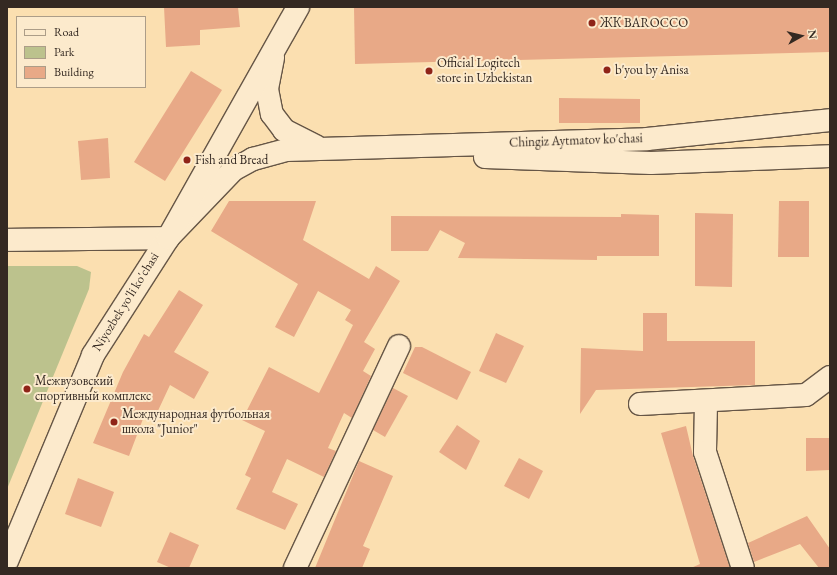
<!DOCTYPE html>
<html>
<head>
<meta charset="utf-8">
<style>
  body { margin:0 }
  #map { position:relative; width:837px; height:575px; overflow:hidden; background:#fbdfb0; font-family:"EB Garamond",serif }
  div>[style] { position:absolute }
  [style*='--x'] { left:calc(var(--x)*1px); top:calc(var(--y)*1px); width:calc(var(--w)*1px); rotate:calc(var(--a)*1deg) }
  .green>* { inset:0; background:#bcc28d }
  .building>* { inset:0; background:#e8a987 }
  .roads { filter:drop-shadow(1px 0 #665646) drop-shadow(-1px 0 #665646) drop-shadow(0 1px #665646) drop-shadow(0 -1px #665646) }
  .minor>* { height:22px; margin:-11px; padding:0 11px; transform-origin:11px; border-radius:11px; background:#fceacc }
  .dots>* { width:11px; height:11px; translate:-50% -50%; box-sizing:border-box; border:2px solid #fceacc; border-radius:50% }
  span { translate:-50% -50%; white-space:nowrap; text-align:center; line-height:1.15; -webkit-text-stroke:4px #fceacc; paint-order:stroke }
  .poi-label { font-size:13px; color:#342922 }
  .left { translate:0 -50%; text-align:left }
  .street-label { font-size:13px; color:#342922 }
  .frame { position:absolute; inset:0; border:8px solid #342922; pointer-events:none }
  .legend { position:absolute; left:16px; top:16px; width:130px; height:72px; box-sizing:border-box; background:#fceacc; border:1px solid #ac9d88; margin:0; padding:5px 7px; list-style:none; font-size:12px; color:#342922 }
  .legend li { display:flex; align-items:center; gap:8px; height:20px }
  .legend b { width:20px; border:1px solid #ac9d88 }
  .north { position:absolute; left:781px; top:16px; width:40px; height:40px; -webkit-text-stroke:3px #fceacc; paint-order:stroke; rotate:82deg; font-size:11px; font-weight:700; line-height:16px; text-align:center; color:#342922 }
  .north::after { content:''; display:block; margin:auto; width:14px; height:18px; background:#342922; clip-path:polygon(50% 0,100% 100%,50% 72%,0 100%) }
</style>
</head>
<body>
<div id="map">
  <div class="green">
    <div style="clip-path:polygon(7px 266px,77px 266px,91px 272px,89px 289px,7px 489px)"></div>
  </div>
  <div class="building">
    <div style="clip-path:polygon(164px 7px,238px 7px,240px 27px,200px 30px,200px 45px,166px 47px)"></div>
    <div style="clip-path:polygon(354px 7px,829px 7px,830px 52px,355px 64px)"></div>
    <div style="clip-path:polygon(191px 71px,222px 90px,165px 181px,134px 162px)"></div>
    <div style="clip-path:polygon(559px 98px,640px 99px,640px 123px,559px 123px)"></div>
    <div style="clip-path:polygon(108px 138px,110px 178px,81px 180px,78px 141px)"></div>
    <div style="clip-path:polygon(229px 201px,316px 201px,303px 240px,369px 279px,376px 266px,400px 281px,364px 342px,375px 349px,363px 371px,371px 376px,352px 418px,344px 413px,328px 448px,336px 451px,324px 477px,287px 459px,272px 492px,298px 504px,285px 530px,236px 509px,251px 478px,245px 475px,265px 431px,242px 420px,269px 367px,319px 393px,353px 325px,345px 320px,351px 310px,318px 291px,294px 337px,275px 327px,298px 284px,211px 231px)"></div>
    <div style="clip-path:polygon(779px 201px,809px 201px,809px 257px,778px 257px)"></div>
    <div style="clip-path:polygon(695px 213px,733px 214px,732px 287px,695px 286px)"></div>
    <div style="clip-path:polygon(621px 214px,659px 215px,659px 256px,597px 256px,597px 260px,458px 258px,465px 243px,440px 230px,428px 251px,391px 251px,391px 216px,621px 217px)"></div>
    <div style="clip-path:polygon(179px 290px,203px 305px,174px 352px,209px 372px,194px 399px,170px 385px,156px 415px,146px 411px,129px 456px,93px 443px,123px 372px,144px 334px,149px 337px)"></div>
    <div style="clip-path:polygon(643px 313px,667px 313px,667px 341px,755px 341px,755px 385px,596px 390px,580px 414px,581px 348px,643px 351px)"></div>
    <div style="clip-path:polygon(496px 333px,524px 346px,506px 383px,479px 371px)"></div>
    <div style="clip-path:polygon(415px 347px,422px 347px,471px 372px,457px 400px,403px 373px)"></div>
    <div style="clip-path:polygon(393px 388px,408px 396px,385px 437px,373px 430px)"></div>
    <div style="clip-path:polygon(457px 425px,480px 441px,466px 470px,439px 452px)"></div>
    <div style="clip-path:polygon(686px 426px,693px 456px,730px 568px,691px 568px,700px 564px,661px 433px)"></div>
    <div style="clip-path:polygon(806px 438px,830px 438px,830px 470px,806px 471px)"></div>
    <div style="clip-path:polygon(519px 458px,543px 471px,529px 499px,504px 486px)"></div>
    <div style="clip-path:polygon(359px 461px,393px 476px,363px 546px,370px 549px,362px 568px,315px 568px)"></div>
    <div style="clip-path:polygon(78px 478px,114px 492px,101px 527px,65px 514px)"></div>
    <div style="clip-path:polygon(807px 516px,830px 549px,830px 568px,819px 568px,800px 544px,754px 562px,748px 543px)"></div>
    <div style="clip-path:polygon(170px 532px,199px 545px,189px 568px,171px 568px,157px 562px)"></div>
  </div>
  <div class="roads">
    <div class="minor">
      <div style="--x:273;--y:58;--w:32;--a:101"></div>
      <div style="--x:267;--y:89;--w:25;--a:79"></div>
      <div style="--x:272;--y:114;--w:20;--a:53"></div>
      <div style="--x:284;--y:130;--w:36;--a:27"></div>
      <div style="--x:485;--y:157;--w:166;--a:2.1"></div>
      <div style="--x:651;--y:163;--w:179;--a:-2.2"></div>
      <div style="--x:168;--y:238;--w:94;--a:-46.3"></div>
      <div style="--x:233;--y:170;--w:23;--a:-29"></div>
      <div style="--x:253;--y:159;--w:34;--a:-15"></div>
      <div style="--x:286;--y:150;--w:361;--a:-1.7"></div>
      <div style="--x:647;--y:139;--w:184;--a:-5.9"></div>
      <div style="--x:7;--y:240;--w:161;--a:-0.7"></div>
      <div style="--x:706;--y:403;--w:49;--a:91.2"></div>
      <div style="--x:705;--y:452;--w:122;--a:71.9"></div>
      <div style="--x:640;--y:404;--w:166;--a:-3.1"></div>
      <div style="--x:806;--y:395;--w:30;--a:-37"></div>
      <div style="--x:7;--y:561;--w:223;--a:-67.3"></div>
      <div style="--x:93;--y:355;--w:139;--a:-57.3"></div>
      <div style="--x:168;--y:238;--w:265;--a:-60.6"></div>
      <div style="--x:295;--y:568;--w:245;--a:-64.9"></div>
    </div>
  </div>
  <div class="dots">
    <div style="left:592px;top:23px;background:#8f2418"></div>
    <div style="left:607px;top:70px;background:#8f2418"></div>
    <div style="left:429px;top:71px;background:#8f2418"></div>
    <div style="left:187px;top:160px;background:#8f2418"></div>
    <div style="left:27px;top:389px;background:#8f2418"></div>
    <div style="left:114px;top:422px;background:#8f2418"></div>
  </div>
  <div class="poi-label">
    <span class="left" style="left:600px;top:23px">ЖК BAROCCO</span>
    <span class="left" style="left:437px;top:71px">Official Logitech<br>store in Uzbekistan</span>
    <span class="left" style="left:615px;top:70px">b'you by Anisa</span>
    <span class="left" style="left:195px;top:160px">Fish and Bread</span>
    <span class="left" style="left:35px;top:389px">Межвузовский<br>спортивный комплекс</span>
    <span class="left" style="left:122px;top:422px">Международная футбольная<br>школа "Junior"</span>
  </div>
  <div class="street-label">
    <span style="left:576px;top:141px;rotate:-2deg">Chingiz Aytmatov ko'chasi</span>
    <span style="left:126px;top:302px;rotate:-58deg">Niyozbek yo'li ko'chasi</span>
  </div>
  <div class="frame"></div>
  <ul class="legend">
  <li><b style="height:5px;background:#fceacc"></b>Road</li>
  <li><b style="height:11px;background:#bcc28d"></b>Park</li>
  <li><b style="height:11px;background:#e8a987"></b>Building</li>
  </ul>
  <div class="north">N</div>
</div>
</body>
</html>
